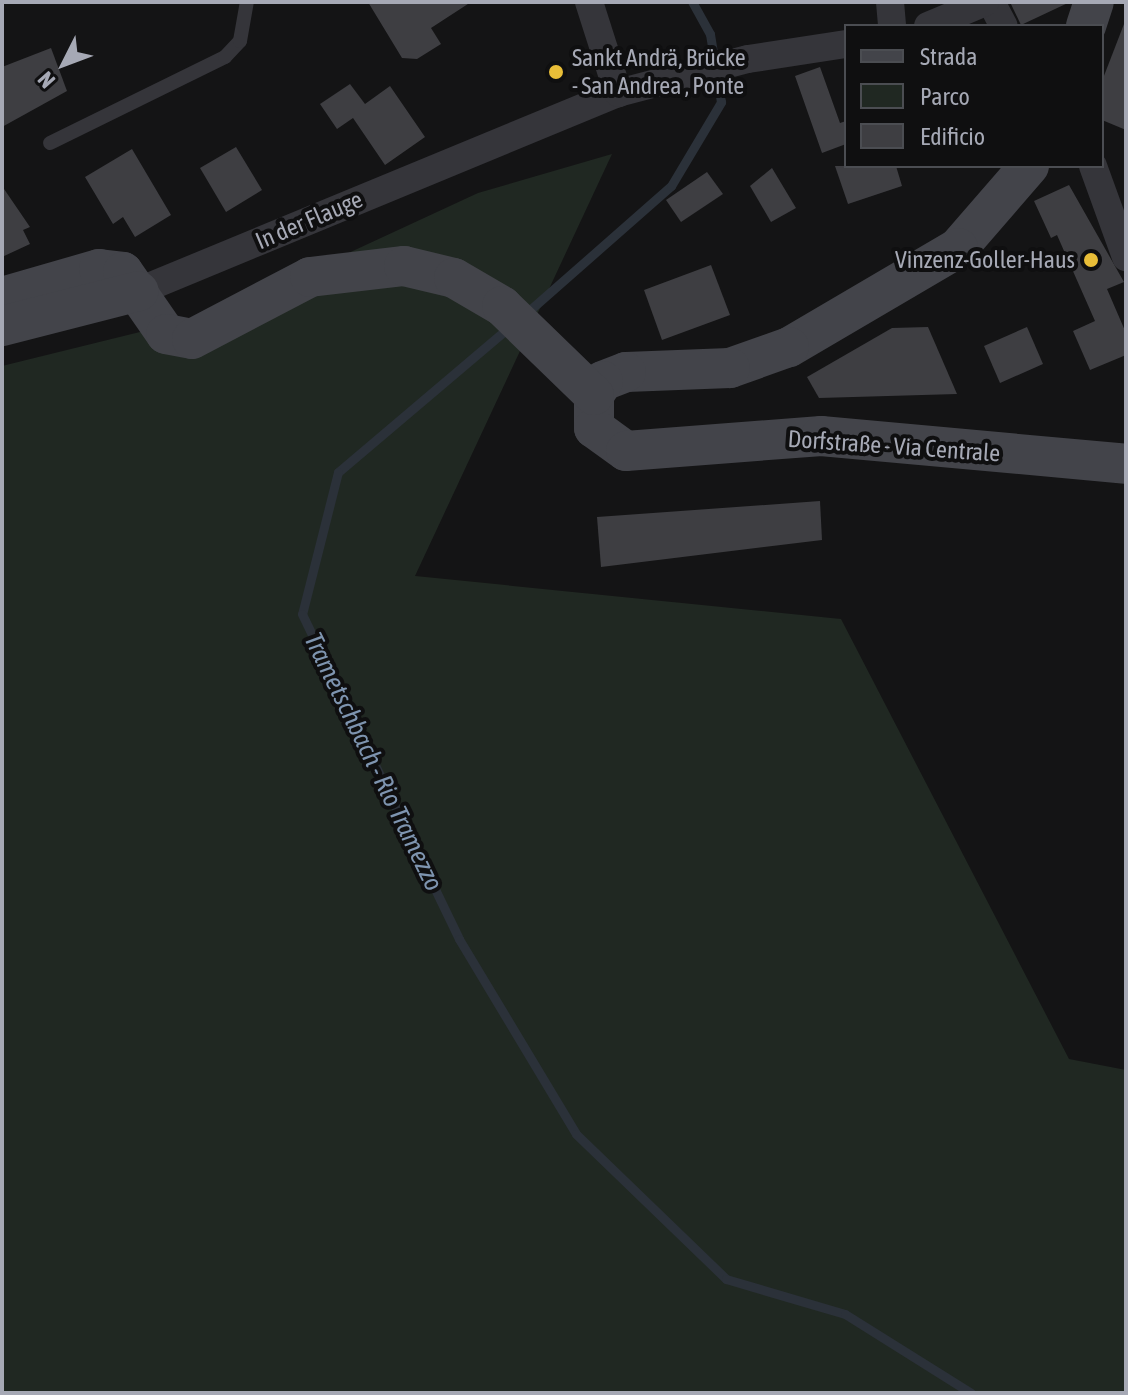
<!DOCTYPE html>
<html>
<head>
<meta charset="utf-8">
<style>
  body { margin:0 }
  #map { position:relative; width:1128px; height:1395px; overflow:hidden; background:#141415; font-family:"Asap Condensed",sans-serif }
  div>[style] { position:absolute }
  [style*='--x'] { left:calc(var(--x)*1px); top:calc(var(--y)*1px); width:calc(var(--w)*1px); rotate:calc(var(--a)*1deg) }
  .green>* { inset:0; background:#202822 }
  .stream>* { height:9px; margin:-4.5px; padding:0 4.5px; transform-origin:4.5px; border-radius:4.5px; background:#2b3139 }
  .building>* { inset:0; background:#3e3e42 }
  .lane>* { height:14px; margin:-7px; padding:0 7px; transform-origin:7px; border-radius:7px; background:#35353a }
  .street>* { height:28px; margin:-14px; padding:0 14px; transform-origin:14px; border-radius:14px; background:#35353a }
  .secondary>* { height:40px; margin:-20px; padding:0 20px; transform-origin:20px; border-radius:20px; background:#43444a }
  .dots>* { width:22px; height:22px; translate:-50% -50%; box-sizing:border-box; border:4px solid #0f0f10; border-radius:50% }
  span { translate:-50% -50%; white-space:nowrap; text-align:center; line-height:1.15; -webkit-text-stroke:8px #0f0f10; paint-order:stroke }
  .poi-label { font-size:24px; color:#a6a9b5 }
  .left { translate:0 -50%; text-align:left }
  .right { translate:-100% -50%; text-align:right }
  .street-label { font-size:24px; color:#a6a9b5 }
  .water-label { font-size:26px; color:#7e94af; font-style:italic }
  .frame { position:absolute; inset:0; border:4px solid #a6a9b5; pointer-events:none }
  .legend { position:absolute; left:844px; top:24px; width:260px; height:144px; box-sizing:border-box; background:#0f0f10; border:2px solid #4b4d52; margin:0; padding:10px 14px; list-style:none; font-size:24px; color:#a6a9b5 }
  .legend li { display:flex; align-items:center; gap:16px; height:40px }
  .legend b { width:40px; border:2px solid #4b4d52 }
  .north { position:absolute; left:24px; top:24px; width:80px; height:80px; -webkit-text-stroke:6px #0f0f10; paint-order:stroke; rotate:228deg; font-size:22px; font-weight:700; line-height:32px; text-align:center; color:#a6a9b5 }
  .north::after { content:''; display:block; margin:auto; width:28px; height:36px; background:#a6a9b5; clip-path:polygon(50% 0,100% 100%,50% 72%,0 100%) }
</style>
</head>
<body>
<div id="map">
  <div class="green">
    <div style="clip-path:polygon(612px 154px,415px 576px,841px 619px,1069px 1059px,1126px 1070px,1126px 1393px,2px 1393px,2px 366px,221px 312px,478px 193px)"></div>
  </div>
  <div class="stream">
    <div style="--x:523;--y:316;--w:197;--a:-41.3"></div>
    <div style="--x:671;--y:186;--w:98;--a:-59.2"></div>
    <div style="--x:721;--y:102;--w:69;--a:-99.2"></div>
    <div style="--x:710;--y:34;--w:37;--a:-119"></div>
    <div style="--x:508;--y:328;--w:223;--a:139.7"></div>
    <div style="--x:338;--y:472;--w:146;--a:104.2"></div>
    <div style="--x:302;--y:614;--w:361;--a:64.2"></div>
    <div style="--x:459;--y:939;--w:227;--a:59"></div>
    <div style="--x:576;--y:1134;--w:209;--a:44"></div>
    <div style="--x:726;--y:1279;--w:124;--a:16.4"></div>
    <div style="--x:845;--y:1314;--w:149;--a:32.1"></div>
  </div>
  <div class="building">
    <div style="clip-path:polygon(368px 2px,471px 2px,431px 28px,441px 44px,417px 59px,402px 58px)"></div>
    <div style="clip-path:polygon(1010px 2px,1070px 2px,1021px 25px)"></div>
    <div style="clip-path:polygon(1124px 24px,1126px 24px,1126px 130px,1102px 120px,1102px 81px)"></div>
    <div style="clip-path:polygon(51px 48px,67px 91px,2px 127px,2px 67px)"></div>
    <div style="clip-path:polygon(820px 67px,840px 123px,846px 121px,846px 144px,822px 153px,795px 76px)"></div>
    <div style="clip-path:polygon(350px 84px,365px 104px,390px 86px,425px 137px,385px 165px,353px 118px,337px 129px,320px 104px)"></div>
    <div style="clip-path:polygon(236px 147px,262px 190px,226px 212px,200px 168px)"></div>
    <div style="clip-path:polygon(132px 149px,171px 215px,135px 237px,123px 217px,113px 224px,85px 177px)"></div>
    <div style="clip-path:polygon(835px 166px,896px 166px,902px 186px,848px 204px)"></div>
    <div style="clip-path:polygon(772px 168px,796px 208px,771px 222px,750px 186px)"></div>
    <div style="clip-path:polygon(707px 172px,723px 194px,681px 222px,666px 200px)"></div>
    <div style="clip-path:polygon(1069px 185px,1124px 282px,1107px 289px,1126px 333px,1126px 355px,1090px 370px,1073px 331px,1095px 321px,1057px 235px,1051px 238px,1034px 201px)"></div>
    <div style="clip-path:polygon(2px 186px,30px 227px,23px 230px,30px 244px,2px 257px)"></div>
    <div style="clip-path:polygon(711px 265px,730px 315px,662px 340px,644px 290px)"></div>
    <div style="clip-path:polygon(928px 327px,957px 394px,819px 398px,807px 377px,892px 328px)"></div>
    <div style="clip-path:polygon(1027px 327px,1043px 364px,1000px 383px,984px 346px)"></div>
    <div style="clip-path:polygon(820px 501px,822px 540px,601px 567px,597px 517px)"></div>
  </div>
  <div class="lane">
    <div style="--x:50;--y:143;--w:195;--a:-26.2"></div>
    <div style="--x:225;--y:57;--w:22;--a:-47"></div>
    <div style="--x:240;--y:41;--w:40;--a:-80"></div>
  </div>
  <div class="street">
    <div style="--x:589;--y:2;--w:96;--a:72.3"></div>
    <div style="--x:890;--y:2;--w:24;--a:85"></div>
    <div style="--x:991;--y:2;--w:27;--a:62"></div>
    <div style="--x:928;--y:26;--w:62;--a:-22.8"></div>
    <div style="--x:1093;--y:166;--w:97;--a:70.1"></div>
    <div style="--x:139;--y:291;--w:518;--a:-22.46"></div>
    <div style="--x:618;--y:93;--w:134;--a:-14.7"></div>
    <div style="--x:748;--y:59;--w:99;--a:-8.7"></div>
  </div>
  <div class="secondary">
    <div style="--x:1086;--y:26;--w:25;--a:-72"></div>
    <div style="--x:1029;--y:166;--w:108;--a:130.9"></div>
    <div style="--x:958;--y:248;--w:196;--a:149.6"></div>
    <div style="--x:789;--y:347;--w:63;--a:160.4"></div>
    <div style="--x:730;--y:368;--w:104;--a:177.8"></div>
    <div style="--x:626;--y:372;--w:25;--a:159"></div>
    <div style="--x:603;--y:381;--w:17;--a:123"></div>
    <div style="--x:594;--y:395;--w:33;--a:90"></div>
    <div style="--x:594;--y:428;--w:39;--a:36"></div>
    <div style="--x:626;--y:451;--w:196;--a:-4.4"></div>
    <div style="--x:821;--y:436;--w:306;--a:5.2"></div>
    <div style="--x:2;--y:297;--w:101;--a:-16.1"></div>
    <div style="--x:99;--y:269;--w:24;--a:7"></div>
    <div style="--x:123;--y:272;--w:75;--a:55.3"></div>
    <div style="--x:166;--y:334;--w:26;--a:11"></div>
    <div style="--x:192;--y:339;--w:133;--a:-27.7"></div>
    <div style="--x:310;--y:277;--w:95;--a:-6.7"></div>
    <div style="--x:404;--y:266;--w:51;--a:13.5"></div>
    <div style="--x:454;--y:278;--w:56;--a:30.3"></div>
    <div style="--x:502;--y:306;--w:128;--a:44.1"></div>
    <div style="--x:2;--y:326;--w:141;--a:-14.3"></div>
  </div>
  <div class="dots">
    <div style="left:556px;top:72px;background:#e9be38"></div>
    <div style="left:1091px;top:260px;background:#e9be38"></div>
  </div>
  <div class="poi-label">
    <span class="left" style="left:572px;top:72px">Sankt Andrä, Brücke<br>- San Andrea , Ponte</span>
    <span class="right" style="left:1075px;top:260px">Vinzenz-Goller-Haus</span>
  </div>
  <div class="street-label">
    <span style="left:309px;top:220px;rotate:-23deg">In der Flauge</span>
    <span style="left:894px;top:446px;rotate:4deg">Dorfstraße - Via Centrale</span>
  </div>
  <div class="water-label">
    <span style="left:373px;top:762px;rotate:64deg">Trametschbach - Rio Tramezzo</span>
  </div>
  <div class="frame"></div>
  <ul class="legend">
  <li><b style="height:10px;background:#43444a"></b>Strada</li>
  <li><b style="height:22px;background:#202822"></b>Parco</li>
  <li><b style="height:22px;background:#3e3e42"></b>Edificio</li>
  </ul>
  <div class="north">N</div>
</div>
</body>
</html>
